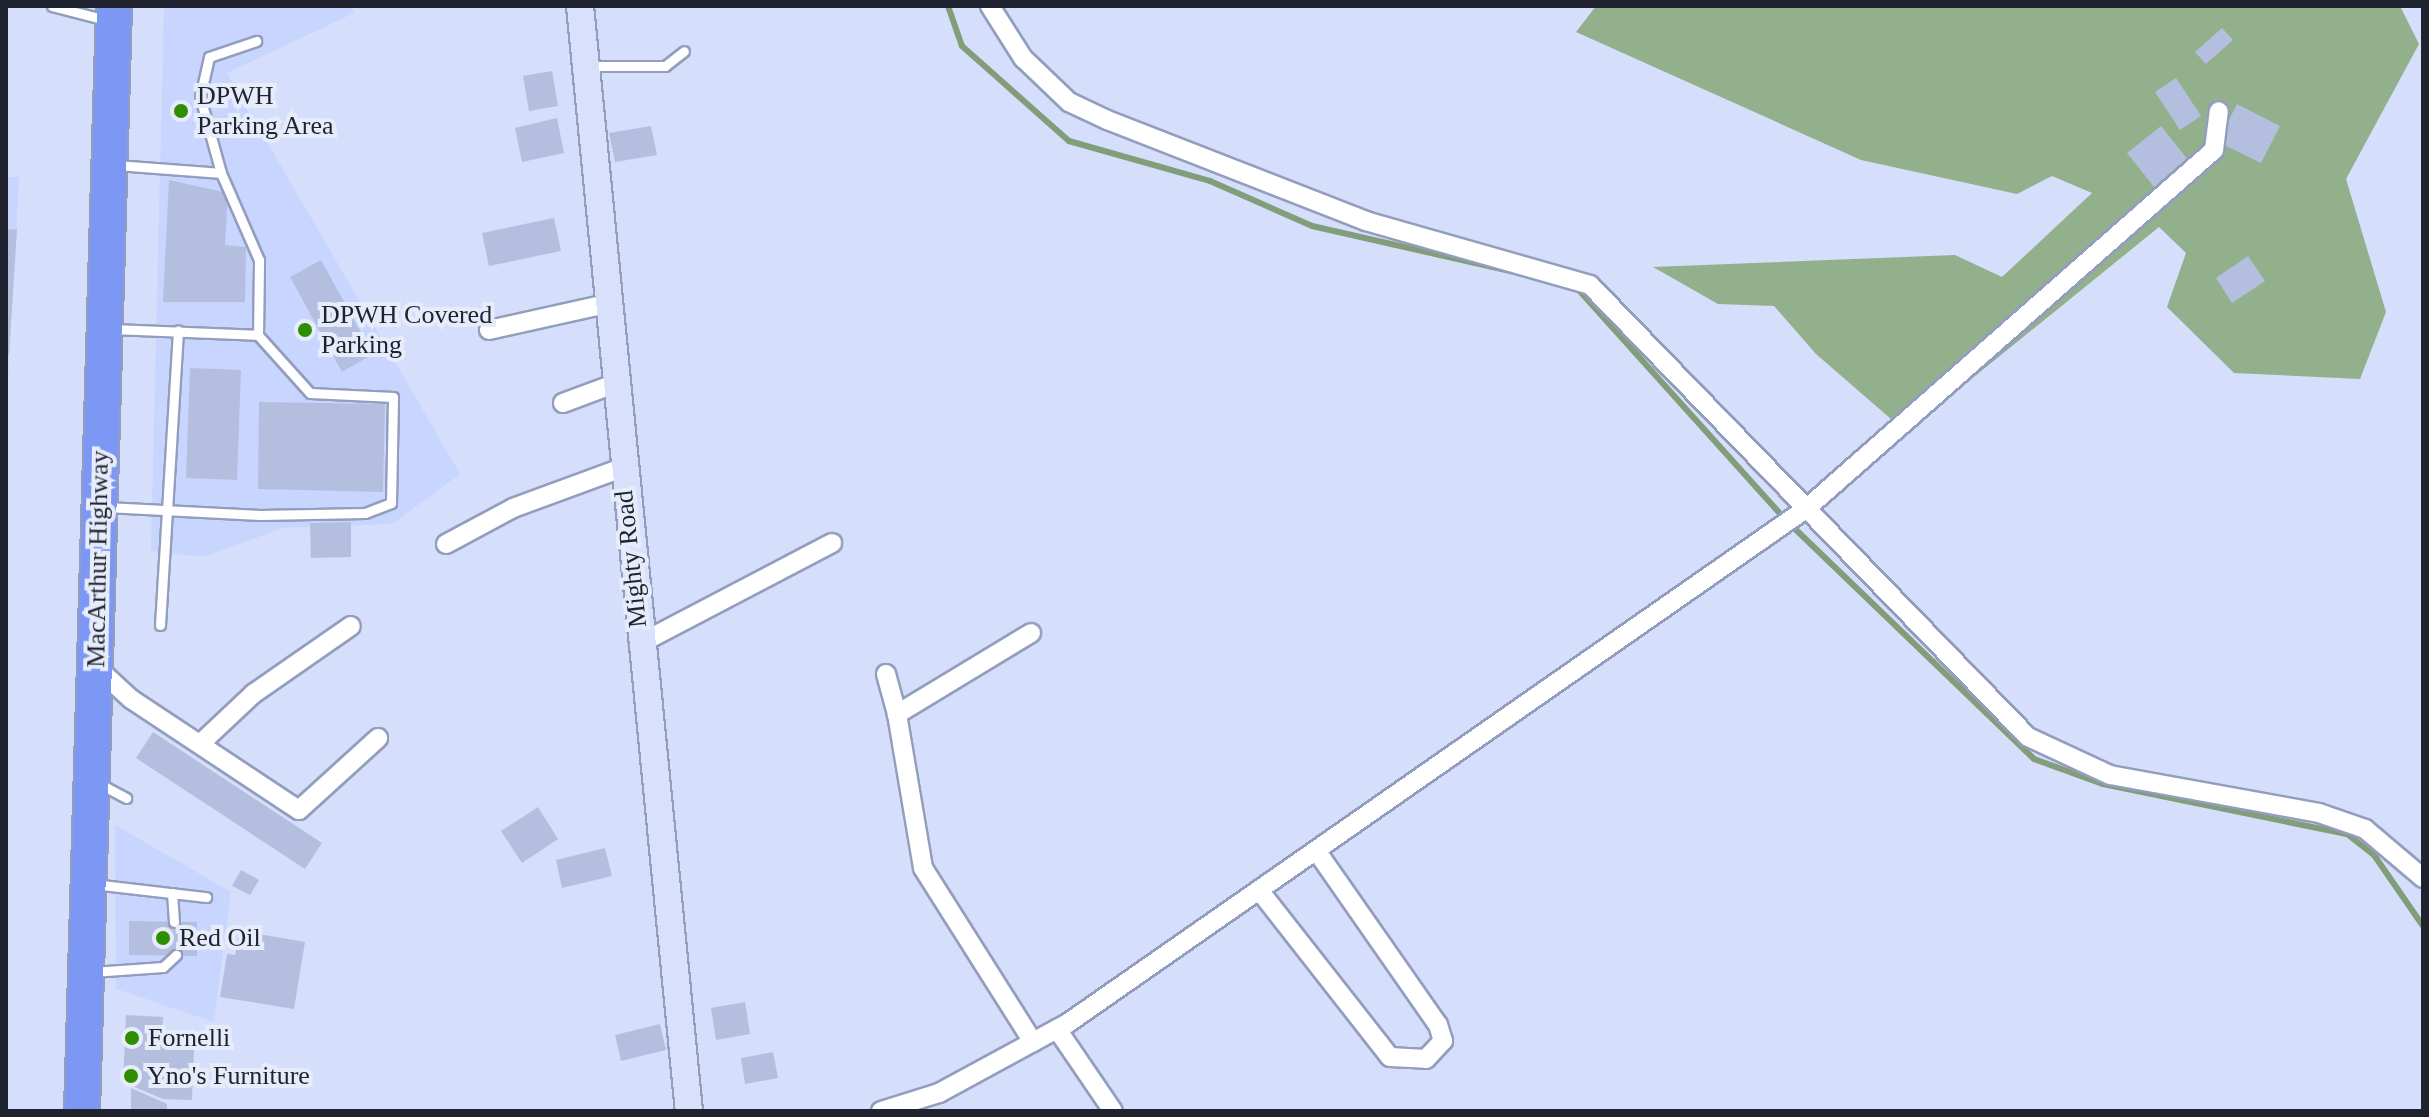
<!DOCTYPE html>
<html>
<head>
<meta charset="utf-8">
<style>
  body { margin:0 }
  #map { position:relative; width:2429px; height:1117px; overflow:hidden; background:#d5defa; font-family:"Times New Roman",serif }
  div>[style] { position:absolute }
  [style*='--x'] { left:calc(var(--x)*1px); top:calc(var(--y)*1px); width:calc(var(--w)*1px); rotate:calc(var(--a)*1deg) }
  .built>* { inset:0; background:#c8d5fe }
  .forest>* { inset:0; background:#93b08c }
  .stream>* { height:6px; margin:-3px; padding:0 3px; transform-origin:3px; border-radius:3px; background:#819d7a }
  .building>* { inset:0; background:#b4bfe0 }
  .roads { filter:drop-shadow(2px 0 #939dbd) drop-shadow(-2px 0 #939dbd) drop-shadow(0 2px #939dbd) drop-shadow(0 -2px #939dbd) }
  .lane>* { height:9px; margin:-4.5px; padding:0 4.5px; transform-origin:4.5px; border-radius:4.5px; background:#fff }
  .street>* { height:18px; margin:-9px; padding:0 9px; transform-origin:9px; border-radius:9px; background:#fff }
  .secondary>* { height:26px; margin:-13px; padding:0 13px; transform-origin:13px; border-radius:13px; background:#d8e0fc }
  .highway>* { height:34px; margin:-17px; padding:0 17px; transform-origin:17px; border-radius:17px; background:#7d97f4 }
  .dots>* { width:22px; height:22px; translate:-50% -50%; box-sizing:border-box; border:4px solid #e7ecfa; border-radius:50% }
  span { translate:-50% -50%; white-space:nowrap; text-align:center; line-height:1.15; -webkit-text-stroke:8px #e7ecfa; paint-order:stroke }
  .poi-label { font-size:26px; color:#1f2330 }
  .left { translate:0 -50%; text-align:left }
  .street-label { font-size:26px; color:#1f2330 }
  .frame { position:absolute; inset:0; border:8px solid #1f2330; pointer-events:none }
</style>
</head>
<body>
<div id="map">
  <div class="built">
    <div style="clip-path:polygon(164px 6px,351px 6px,354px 13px,227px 73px,460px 474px,392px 524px,283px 528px,203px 557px,151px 551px)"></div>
    <div style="clip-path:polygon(6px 177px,19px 177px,6px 417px)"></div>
    <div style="clip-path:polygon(115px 825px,231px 892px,214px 1022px,116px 989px)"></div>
  </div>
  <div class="forest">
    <div style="clip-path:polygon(1596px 6px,2400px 6px,2419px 44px,2346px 179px,2386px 312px,2360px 379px,2234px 373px,2167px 307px,2186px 253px,2159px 227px,1906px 432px,1816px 354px,1774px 306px,1718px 304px,1653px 267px,1955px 255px,2002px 277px,2092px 193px,2052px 176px,2017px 194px,1861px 160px,1576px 32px)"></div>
  </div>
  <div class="stream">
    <div style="--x:948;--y:6;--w:42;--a:70.7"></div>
    <div style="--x:962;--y:46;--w:143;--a:41.6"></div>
    <div style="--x:1069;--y:141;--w:147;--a:15.8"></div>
    <div style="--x:1210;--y:181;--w:111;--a:23.8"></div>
    <div style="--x:1312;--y:226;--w:217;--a:12.8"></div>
    <div style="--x:1576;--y:287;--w:308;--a:48"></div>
    <div style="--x:1792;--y:526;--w:336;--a:43.9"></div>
    <div style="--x:2034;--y:759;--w:73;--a:19.9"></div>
    <div style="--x:2103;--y:784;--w:249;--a:11.6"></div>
    <div style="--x:2347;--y:834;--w:34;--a:38"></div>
    <div style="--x:2374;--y:855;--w:86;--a:55.4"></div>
  </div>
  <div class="building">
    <div style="clip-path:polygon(2222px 28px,2233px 40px,2206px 64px,2195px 52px)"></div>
    <div style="clip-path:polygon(552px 71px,558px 106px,529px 111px,523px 76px)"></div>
    <div style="clip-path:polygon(2176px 78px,2201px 116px,2180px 130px,2155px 92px)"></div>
    <div style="clip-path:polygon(2237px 104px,2280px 126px,2261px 163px,2218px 142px)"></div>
    <div style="clip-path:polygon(557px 118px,564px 153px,522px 162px,515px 128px)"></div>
    <div style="clip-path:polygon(651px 126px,657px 155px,615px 162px,609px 133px)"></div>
    <div style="clip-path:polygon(2161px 126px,2189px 161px,2155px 188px,2127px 153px)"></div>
    <div style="clip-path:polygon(169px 180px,228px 193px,225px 245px,246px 247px,245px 302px,163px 302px)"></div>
    <div style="clip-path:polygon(554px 218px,561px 251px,489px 266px,482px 233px)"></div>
    <div style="clip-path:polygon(17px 229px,9px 355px,6px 355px,6px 230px)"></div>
    <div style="clip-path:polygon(2248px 256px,2265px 281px,2232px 303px,2216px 278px)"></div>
    <div style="clip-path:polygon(321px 260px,373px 354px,342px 372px,290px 277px)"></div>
    <div style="clip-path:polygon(190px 368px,241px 370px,237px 480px,186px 478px)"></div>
    <div style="clip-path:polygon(259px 402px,385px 404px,383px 492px,258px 489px)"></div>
    <div style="clip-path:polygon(351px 522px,351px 557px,311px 558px,310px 523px)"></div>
    <div style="clip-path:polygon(153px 732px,322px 843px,305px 869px,136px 758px)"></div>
    <div style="clip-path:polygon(538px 807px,558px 839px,522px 863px,501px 831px)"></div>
    <div style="clip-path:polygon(605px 848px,612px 876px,562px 888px,556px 860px)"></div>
    <div style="clip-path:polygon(241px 870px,259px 880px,250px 895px,232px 886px)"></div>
    <div style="clip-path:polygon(129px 921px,197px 922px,197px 956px,129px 955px)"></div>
    <div style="clip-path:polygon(259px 934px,305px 942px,294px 1009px,220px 997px,227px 954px,235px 955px,238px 938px,258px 941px)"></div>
    <div style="clip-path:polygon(745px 1002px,750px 1034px,716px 1040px,711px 1008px)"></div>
    <div style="clip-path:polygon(126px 1015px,163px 1017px,162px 1047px,194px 1048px,192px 1100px,163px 1099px,123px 1082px)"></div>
    <div style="clip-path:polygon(660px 1024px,666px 1050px,621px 1061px,615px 1035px)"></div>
    <div style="clip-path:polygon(773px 1052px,778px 1078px,745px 1084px,741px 1058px)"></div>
    <div style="clip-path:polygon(131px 1088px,167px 1104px,167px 1111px,131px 1111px)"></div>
  </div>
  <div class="roads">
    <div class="lane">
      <div style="--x:52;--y:6;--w:56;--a:14.5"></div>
      <div style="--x:587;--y:66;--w:78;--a:0"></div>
      <div style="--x:665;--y:66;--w:24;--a:-38"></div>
      <div style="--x:117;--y:165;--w:104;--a:4.4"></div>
      <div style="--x:110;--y:329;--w:148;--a:2.3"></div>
      <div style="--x:106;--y:507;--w:154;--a:3"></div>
      <div style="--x:260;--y:515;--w:105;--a:-1.1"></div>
      <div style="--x:365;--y:513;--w:28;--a:-21"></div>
      <div style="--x:391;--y:503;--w:106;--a:-88.9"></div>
      <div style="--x:393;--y:397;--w:83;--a:-177.2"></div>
      <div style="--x:310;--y:393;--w:78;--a:-131.9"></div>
      <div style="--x:258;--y:335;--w:75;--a:-89.2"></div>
      <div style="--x:259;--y:260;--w:95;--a:-113.6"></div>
      <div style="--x:221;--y:173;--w:79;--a:-105.4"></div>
      <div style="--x:200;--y:97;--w:41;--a:-77.3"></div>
      <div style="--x:209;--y:57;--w:50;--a:-18.8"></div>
      <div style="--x:160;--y:625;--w:295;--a:-86.5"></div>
      <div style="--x:98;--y:783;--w:32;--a:28"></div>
      <div style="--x:93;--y:884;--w:114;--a:6.6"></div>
      <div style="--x:172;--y:893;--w:29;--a:86"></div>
      <div style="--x:92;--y:972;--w:71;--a:-4"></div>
      <div style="--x:163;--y:967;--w:18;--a:-43"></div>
    </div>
    <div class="street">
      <div style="--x:990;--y:6;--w:62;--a:57.6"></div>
      <div style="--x:1023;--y:58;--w:64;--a:43.7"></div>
      <div style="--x:1069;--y:102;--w:42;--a:25.3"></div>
      <div style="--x:1107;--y:120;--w:278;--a:21.3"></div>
      <div style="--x:1366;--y:221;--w:233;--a:15.9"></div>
      <div style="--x:1590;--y:285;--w:629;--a:45.9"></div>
      <div style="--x:2028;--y:737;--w:90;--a:24.9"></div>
      <div style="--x:2110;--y:775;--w:212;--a:10.3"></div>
      <div style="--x:2319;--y:813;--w:49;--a:19.2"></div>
      <div style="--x:2365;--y:829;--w:76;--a:40.2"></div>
      <div style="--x:489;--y:330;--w:120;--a:-12.5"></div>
      <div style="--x:563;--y:403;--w:54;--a:-20.4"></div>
      <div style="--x:446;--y:544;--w:76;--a:-28.2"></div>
      <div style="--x:513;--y:508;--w:116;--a:-20.2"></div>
      <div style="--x:1031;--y:633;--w:157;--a:148.8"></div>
      <div style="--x:897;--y:714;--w:156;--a:80.4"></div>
      <div style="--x:923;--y:868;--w:206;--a:57.7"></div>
      <div style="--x:639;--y:644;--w:218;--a:-27.6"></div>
      <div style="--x:95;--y:666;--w:49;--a:42.5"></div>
      <div style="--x:131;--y:699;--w:201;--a:33.5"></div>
      <div style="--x:299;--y:810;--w:107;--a:-42.3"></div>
      <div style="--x:886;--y:674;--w:41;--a:74.6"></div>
      <div style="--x:200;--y:744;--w:73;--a:-43.3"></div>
      <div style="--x:253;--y:694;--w:119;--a:-34.8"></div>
      <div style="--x:1259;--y:890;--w:212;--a:51.9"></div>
      <div style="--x:1390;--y:1057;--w:36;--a:3"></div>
      <div style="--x:1426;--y:1059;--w:25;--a:-47"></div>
      <div style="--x:1443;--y:1041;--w:17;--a:-107"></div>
      <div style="--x:1438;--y:1025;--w:213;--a:-124.9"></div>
      <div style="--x:1057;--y:1029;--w:99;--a:55.7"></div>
      <div style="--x:881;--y:1111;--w:61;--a:-17.2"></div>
      <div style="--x:939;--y:1093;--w:147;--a:-28.5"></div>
      <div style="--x:1068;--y:1023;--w:901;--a:-34.87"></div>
      <div style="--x:1807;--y:508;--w:542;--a:-41.34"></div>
      <div style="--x:2214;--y:150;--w:39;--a:-83"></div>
    </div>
    <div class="secondary">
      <div style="--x:580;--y:6;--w:1110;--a:84.37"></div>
    </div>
    <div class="highway">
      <div style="--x:82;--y:1111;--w:1105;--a:-88.34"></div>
    </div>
  </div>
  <div class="dots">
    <div style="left:181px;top:111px;background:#2e8d01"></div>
    <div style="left:305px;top:330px;background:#2e8d01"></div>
    <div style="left:163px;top:938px;background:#2e8d01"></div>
    <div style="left:132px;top:1038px;background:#2e8d01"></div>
    <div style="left:131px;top:1076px;background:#2e8d01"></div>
  </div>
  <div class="poi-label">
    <span class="left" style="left:197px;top:111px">DPWH<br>Parking Area</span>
    <span class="left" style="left:321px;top:330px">DPWH Covered<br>Parking</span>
    <span class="left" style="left:179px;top:938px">Red Oil</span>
    <span class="left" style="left:148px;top:1038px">Fornelli</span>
    <span class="left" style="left:147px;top:1076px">Yno's Furniture</span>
  </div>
  <div class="street-label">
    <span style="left:98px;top:559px;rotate:-89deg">MacArthur Highway</span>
    <span style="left:631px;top:559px;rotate:-96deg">Mighty Road</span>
  </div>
  <div class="frame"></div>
</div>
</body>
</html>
